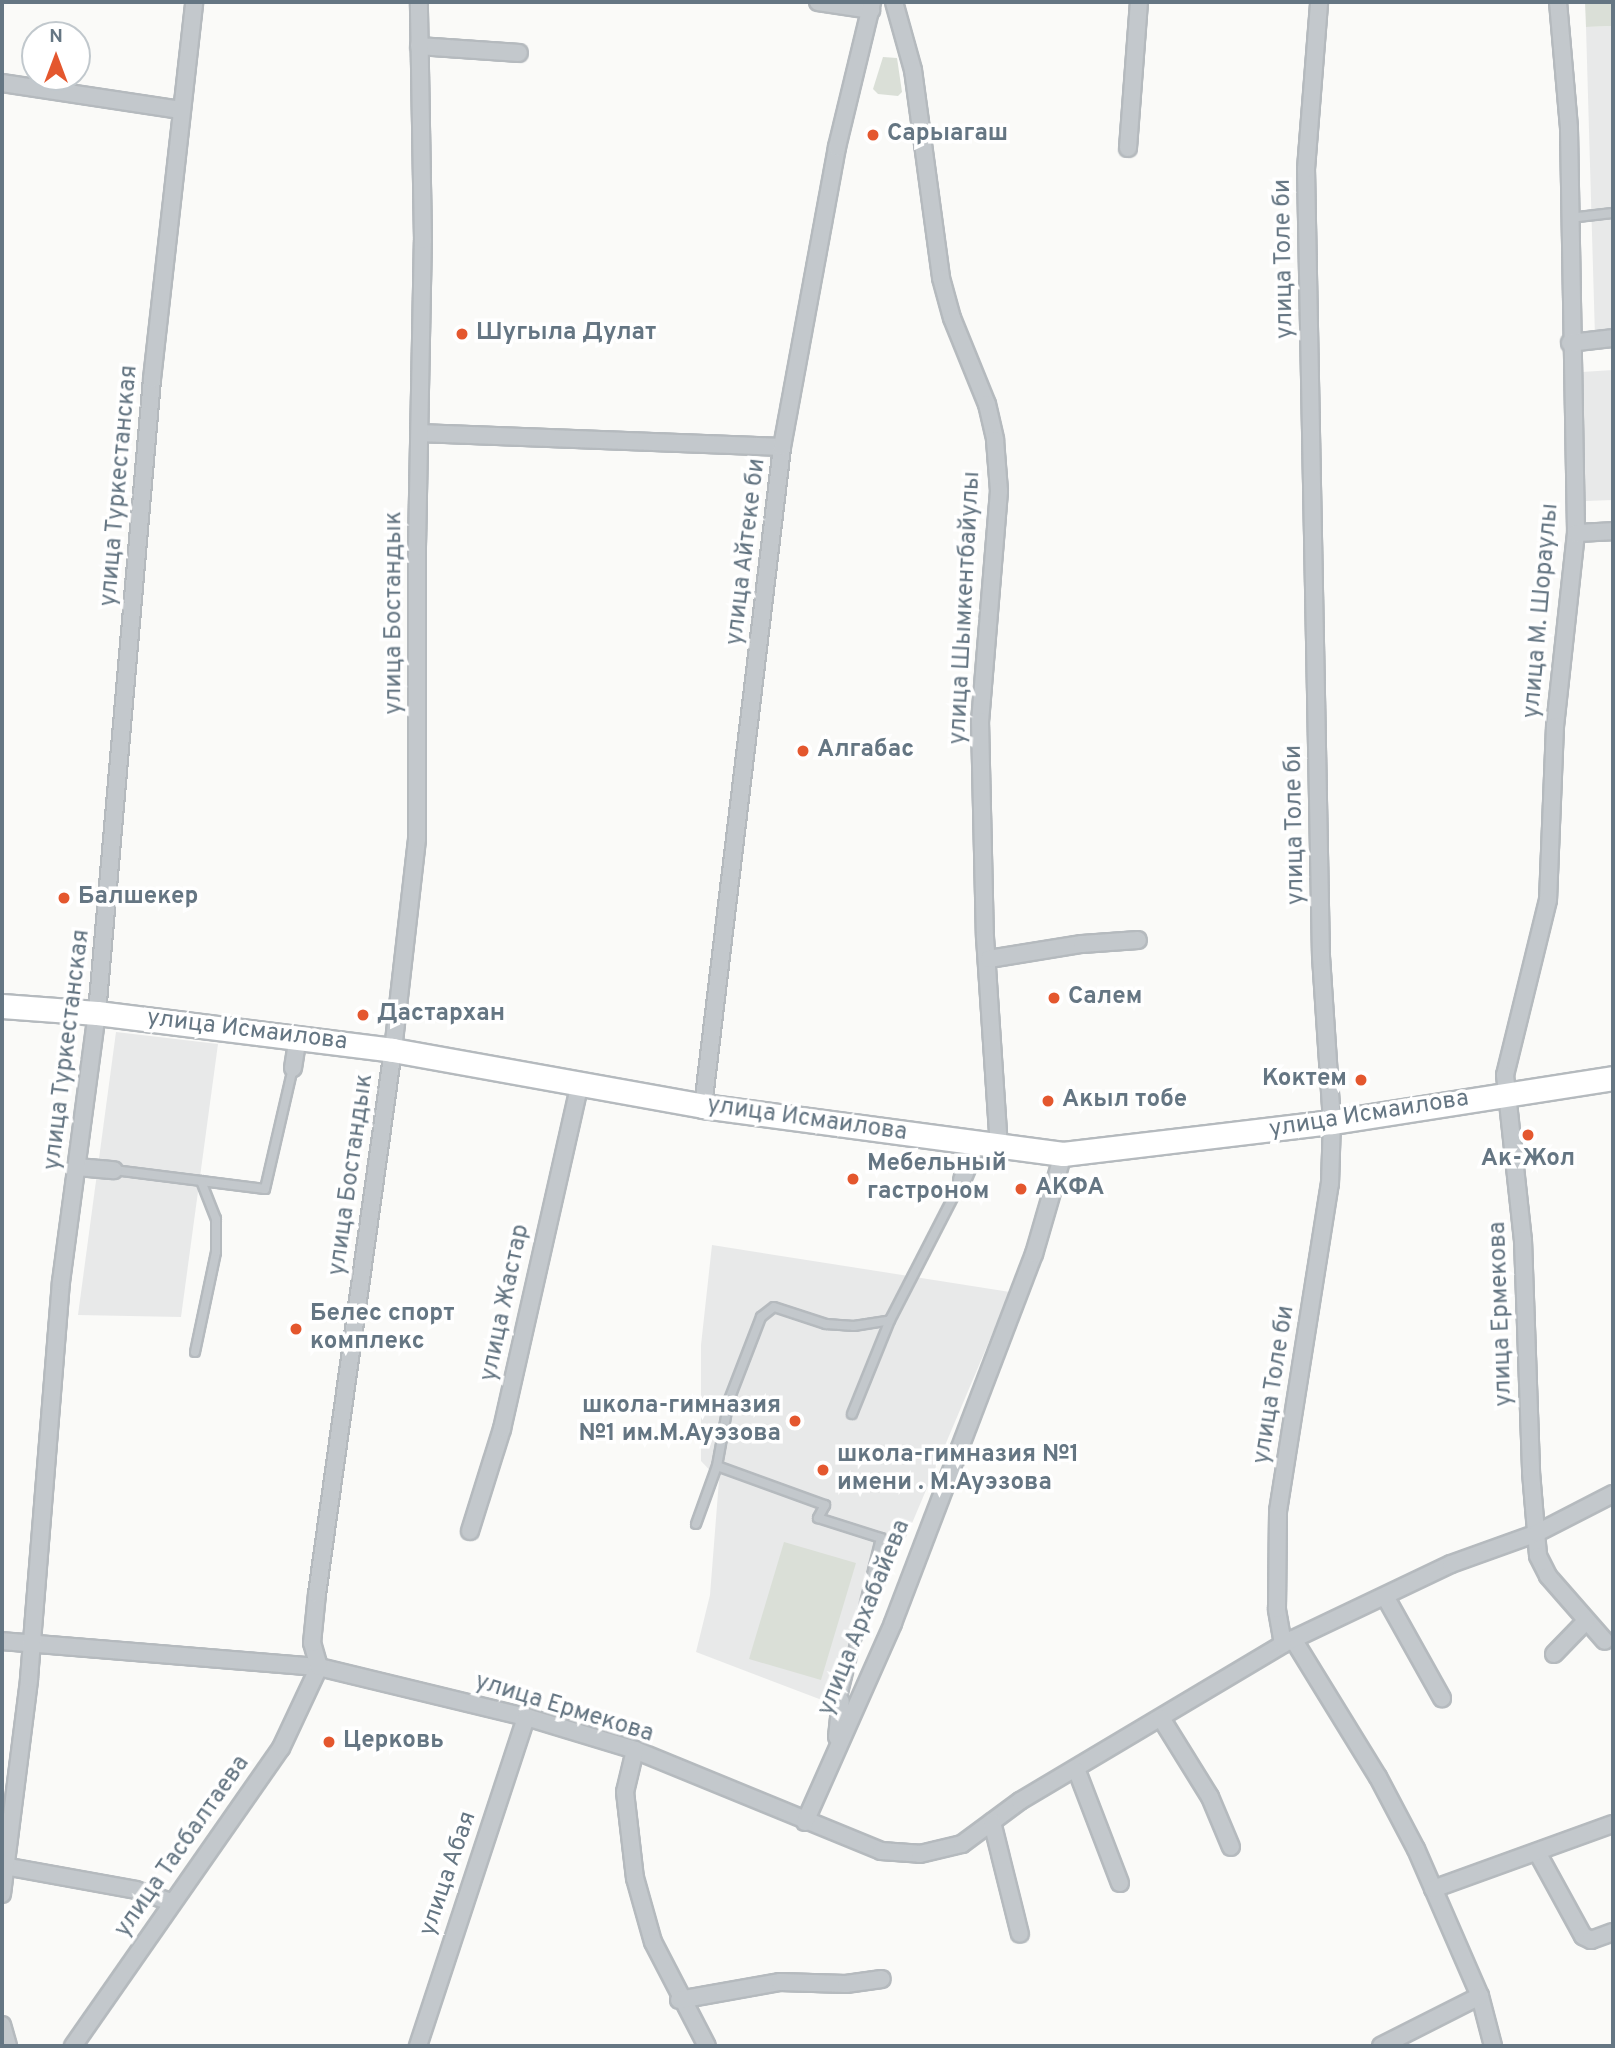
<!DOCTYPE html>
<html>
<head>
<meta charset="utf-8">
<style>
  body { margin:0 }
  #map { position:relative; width:1615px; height:2048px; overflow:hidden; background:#fafaf8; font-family:Overpass,sans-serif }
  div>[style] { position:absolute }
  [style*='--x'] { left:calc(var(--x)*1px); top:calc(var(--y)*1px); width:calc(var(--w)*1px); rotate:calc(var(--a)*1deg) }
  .built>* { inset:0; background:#e8e9e9 }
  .green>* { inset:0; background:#dadfd7 }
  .roads { filter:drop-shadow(2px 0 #b5babe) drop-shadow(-2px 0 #b5babe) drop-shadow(0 2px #b5babe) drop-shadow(0 -2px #b5babe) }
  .lane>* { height:8px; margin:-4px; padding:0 4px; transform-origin:4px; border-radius:4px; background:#c3c8cc }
  .street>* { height:16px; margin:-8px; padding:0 8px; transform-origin:8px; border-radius:8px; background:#c3c8cc }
  .primary>* { height:23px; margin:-11.5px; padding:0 11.5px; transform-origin:11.5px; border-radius:11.5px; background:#fff }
  .dots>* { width:19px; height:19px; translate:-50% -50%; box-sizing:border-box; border:4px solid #fff; border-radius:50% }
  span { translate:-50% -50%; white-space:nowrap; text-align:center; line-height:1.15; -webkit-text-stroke:7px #fff; paint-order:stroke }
  .poi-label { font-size:24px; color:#657683; font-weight:700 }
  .left { translate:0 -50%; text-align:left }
  .right { translate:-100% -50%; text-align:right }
  .street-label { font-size:24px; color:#657683 }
  .frame { position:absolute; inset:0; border:4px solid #657683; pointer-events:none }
  .north { position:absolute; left:21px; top:21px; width:70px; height:70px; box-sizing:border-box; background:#fff; border:2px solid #c1c8cd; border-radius:50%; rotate:0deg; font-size:19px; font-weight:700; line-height:28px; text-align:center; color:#657683 }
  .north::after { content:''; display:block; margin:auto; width:24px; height:32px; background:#e4572e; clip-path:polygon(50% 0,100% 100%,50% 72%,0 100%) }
</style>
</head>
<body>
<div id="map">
  <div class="built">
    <div style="clip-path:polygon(1613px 26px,1613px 335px,1595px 337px,1586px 27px)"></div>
    <div style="clip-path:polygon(1613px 370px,1613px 500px,1586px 501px,1582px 372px)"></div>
    <div style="clip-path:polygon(116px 1032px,218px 1044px,181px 1317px,78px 1315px)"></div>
    <div style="clip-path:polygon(712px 1245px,1010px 1292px,835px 1705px,696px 1652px,710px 1595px,719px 1480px,701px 1461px,701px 1345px)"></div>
  </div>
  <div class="green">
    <div style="clip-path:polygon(1585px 2px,1613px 2px,1613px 26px,1586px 27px)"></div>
    <div style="clip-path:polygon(883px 57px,897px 58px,902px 92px,898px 96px,878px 94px,873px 89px)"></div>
    <div style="clip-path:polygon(784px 1542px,856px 1563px,821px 1680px,749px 1659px)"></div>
  </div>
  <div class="roads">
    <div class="lane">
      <div style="--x:1569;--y:218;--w:44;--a:-6.5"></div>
      <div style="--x:114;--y:1170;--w:152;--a:7.2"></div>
      <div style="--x:265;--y:1189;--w:124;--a:-77"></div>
      <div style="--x:195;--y:1352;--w:102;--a:-78.1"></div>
      <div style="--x:216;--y:1252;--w:33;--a:-90"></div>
      <div style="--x:216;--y:1219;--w:41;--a:-111.5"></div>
      <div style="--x:852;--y:1414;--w:101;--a:-68"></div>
      <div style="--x:890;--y:1320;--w:157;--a:-62.8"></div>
      <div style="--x:717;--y:1466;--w:115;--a:19.9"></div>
      <div style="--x:825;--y:1505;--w:15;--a:118"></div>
      <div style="--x:818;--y:1518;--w:66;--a:17.6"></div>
      <div style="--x:881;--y:1538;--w:168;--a:103.8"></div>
      <div style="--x:696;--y:1524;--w:62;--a:-70.1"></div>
      <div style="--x:717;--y:1466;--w:67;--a:-79.7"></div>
      <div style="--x:729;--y:1400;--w:89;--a:-68.9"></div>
      <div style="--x:761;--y:1317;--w:16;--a:-38"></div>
      <div style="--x:774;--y:1307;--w:55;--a:18.1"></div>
      <div style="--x:826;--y:1324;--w:28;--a:4"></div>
      <div style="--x:854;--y:1326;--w:36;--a:-9"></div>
    </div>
    <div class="street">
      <div style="--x:818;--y:2;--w:54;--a:8.6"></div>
      <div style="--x:894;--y:2;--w:71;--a:74.4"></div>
      <div style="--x:913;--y:70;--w:210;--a:82.3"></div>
      <div style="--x:941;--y:278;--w:41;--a:74.6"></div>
      <div style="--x:952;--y:318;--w:93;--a:67.9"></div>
      <div style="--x:987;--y:404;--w:37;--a:77"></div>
      <div style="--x:995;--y:440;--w:51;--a:85.5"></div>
      <div style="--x:999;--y:491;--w:231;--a:94.7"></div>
      <div style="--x:980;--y:721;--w:216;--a:88.7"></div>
      <div style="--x:985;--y:937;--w:210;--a:86.2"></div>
      <div style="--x:1558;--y:2;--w:127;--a:85"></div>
      <div style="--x:1569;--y:129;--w:404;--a:89"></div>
      <div style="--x:1576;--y:533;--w:194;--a:96.2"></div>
      <div style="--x:1555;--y:726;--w:174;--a:92.3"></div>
      <div style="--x:1548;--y:900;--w:180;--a:103.8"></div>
      <div style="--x:1505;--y:1075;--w:166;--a:83.8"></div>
      <div style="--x:1523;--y:1240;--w:232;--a:88"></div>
      <div style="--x:1531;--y:1472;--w:84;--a:85.2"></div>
      <div style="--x:1538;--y:1556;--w:22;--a:63"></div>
      <div style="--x:1548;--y:1576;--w:86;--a:48.8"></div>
      <div style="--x:419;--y:46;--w:100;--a:4"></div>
      <div style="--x:2;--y:83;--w:181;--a:8.6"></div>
      <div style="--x:1128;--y:148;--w:146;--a:-85.7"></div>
      <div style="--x:1570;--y:343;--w:43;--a:-6.6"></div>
      <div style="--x:420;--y:433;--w:362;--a:2.2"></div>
      <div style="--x:1576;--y:533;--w:37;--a:-3"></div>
      <div style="--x:989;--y:959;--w:94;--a:-9.2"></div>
      <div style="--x:1082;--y:944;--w:56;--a:-4.1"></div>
      <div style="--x:293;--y:1068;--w:30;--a:-81"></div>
      <div style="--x:703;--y:1106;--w:664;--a:-83.16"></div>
      <div style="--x:782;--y:447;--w:305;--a:-79.6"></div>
      <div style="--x:837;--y:147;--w:149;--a:-76.4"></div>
      <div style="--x:77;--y:1167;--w:37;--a:5"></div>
      <div style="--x:962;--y:1180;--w:40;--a:-66.6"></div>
      <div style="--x:470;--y:1531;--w:107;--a:-72.6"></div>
      <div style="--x:502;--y:1429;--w:356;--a:-77.3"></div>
      <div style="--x:1386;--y:1598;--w:115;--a:60.8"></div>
      <div style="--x:1293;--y:1639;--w:162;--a:58.4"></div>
      <div style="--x:1378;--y:1777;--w:81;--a:62.2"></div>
      <div style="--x:1416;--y:1849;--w:160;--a:66.5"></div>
      <div style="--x:1480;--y:1996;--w:52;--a:75.4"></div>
      <div style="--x:2;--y:1641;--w:318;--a:4.7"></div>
      <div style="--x:319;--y:1667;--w:213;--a:13.6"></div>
      <div style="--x:526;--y:1717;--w:114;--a:16.8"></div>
      <div style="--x:635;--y:1750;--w:266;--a:22.3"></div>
      <div style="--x:881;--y:1851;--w:39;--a:4"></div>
      <div style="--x:920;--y:1854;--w:43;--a:-13.4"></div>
      <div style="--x:962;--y:1844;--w:72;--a:-36.6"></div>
      <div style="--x:1020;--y:1801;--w:306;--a:-30.8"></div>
      <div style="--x:1283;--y:1644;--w:186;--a:-25.5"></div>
      <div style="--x:1451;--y:1564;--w:91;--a:-19.8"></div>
      <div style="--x:1537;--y:1533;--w:85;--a:-27.2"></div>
      <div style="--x:1283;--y:1644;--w:36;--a:-100"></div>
      <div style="--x:1277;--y:1609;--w:98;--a:-89.4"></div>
      <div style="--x:1278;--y:1511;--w:331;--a:-81"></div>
      <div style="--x:1330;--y:1184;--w:62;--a:-88.2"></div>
      <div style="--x:1332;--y:1122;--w:165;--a:-93.8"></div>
      <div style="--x:1321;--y:957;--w:788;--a:-91.09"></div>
      <div style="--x:1306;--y:169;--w:168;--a:-85.5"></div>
      <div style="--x:1554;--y:1654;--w:46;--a:-45.9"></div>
      <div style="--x:1161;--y:1718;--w:93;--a:58.2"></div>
      <div style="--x:1210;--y:1797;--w:54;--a:67.2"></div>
      <div style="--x:837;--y:1737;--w:36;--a:-84"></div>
      <div style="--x:635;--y:1750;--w:43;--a:103.4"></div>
      <div style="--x:625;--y:1792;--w:87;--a:83.4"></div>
      <div style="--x:635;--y:1878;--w:66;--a:74.3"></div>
      <div style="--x:653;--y:1942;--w:117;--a:62.6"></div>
      <div style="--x:1077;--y:1771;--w:120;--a:69"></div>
      <div style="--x:805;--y:1822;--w:218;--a:-66.1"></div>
      <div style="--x:893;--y:1623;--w:395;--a:-69.1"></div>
      <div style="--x:1034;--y:1254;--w:104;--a:-73.8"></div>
      <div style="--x:992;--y:1822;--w:115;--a:76"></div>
      <div style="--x:1537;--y:1852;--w:96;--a:61.3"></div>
      <div style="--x:1583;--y:1936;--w:9;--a:27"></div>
      <div style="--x:1591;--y:1940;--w:23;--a:-20"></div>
      <div style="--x:4;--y:1866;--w:134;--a:10.3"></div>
      <div style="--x:136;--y:1890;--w:37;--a:19"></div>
      <div style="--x:1433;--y:1889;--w:191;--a:-19.9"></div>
      <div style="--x:2;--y:1894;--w:217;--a:-82.8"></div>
      <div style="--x:29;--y:1679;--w:398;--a:-85.4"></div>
      <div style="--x:61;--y:1282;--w:271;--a:-82.4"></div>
      <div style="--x:97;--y:1013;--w:636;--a:-85.04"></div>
      <div style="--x:152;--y:379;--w:379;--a:-83.6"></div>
      <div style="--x:679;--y:2000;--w:103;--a:-10.1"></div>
      <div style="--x:780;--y:1982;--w:66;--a:1.7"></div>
      <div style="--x:846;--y:1984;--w:36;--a:-8"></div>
      <div style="--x:2;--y:2025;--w:22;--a:74"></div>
      <div style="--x:73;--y:2046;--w:363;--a:-55.1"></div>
      <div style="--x:281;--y:1748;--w:89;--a:-64.9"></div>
      <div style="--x:319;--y:1667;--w:25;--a:-106"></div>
      <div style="--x:312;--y:1643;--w:49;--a:-84.2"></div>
      <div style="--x:317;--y:1594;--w:549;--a:-82.05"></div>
      <div style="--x:393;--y:1050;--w:212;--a:-83.5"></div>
      <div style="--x:417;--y:839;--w:292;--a:-90"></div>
      <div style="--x:417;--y:547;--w:307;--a:-88.9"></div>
      <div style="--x:423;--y:240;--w:238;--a:-91"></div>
      <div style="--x:418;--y:2046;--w:346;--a:-71.8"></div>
      <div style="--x:1381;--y:2046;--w:111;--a:-26.8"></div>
    </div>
    <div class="primary">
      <div style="--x:2;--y:1006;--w:95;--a:4.2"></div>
      <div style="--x:97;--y:1013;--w:298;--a:7.1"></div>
      <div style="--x:393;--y:1050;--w:315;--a:10.2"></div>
      <div style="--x:703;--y:1106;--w:363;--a:7.6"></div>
      <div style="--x:1063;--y:1154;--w:271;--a:-6.8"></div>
      <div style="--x:1332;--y:1122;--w:284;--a:-8.9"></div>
    </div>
  </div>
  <div class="dots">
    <div style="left:873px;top:135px;background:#e4572e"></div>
    <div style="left:462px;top:334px;background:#e4572e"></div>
    <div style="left:803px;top:751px;background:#e4572e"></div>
    <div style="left:64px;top:898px;background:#e4572e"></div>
    <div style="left:1054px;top:998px;background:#e4572e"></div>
    <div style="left:363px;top:1015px;background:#e4572e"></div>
    <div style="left:1361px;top:1080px;background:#e4572e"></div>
    <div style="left:1048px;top:1101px;background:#e4572e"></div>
    <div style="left:1528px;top:1135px;background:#e4572e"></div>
    <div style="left:853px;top:1179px;background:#e4572e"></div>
    <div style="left:1021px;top:1189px;background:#e4572e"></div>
    <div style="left:296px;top:1329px;background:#e4572e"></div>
    <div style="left:795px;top:1421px;background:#e4572e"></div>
    <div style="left:823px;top:1470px;background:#e4572e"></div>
    <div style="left:329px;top:1742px;background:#e4572e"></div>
  </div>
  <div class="poi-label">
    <span class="left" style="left:887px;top:135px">Сарыагаш</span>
    <span class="left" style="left:476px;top:334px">Шугыла Дулат</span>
    <span class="left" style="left:817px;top:751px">Алгабас</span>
    <span class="left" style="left:78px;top:898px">Балшекер</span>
    <span class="left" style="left:1068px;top:998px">Салем</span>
    <span class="left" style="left:377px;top:1015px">Дастархан</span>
    <span class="right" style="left:1347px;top:1080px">Коктем</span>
    <span class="left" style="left:1062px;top:1101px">Акыл тобе</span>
    <span style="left:1528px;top:1160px">Ак-Жол</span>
    <span class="left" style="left:867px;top:1179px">Мебельный<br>гастроном</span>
    <span class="left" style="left:1035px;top:1189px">АКФА</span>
    <span class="left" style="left:310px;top:1329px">Белес спорт<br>комплекс</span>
    <span class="right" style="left:781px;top:1421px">школа-гимназия<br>№1 им.М.Ауэзова</span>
    <span class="left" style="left:837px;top:1470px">школа-гимназия №1<br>имени . М.Ауэзова</span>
    <span class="left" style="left:343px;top:1742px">Церковь</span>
  </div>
  <div class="street-label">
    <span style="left:1285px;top:259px;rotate:-91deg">улица Толе би</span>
    <span style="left:120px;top:486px;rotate:-85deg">улица Туркестанская</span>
    <span style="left:747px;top:552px;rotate:-83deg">улица Айтеке би</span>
    <span style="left:966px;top:608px;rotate:-87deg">улица Шымкентбайулы</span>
    <span style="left:1542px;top:611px;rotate:-85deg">улица М. Шораулы</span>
    <span style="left:395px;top:613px;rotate:-90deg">улица Бостандык</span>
    <span style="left:1296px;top:825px;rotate:-91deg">улица Толе би</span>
    <span style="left:247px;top:1031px;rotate:7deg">улица Исмаилова</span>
    <span style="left:68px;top:1050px;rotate:-83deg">улица Туркестанская</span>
    <span style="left:1369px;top:1115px;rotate:-9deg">улица Исмаилова</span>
    <span style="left:807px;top:1120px;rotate:8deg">улица Исмаилова</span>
    <span style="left:352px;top:1175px;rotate:-82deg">улица Бостандык</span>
    <span style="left:506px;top:1303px;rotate:-78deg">улица Жастар</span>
    <span style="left:1502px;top:1314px;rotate:-92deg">улица Ермекова</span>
    <span style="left:1275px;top:1385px;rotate:-81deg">улица Толе би</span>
    <span style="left:865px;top:1618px;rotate:-68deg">улица Архабайева</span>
    <span style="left:564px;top:1709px;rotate:17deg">улица Ермекова</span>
    <span style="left:183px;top:1847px;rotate:-55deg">улица Тасбалтаева</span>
    <span style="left:449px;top:1874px;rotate:-71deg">улица Абая</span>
  </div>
  <div class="frame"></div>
  <div class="north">N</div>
</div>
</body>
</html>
